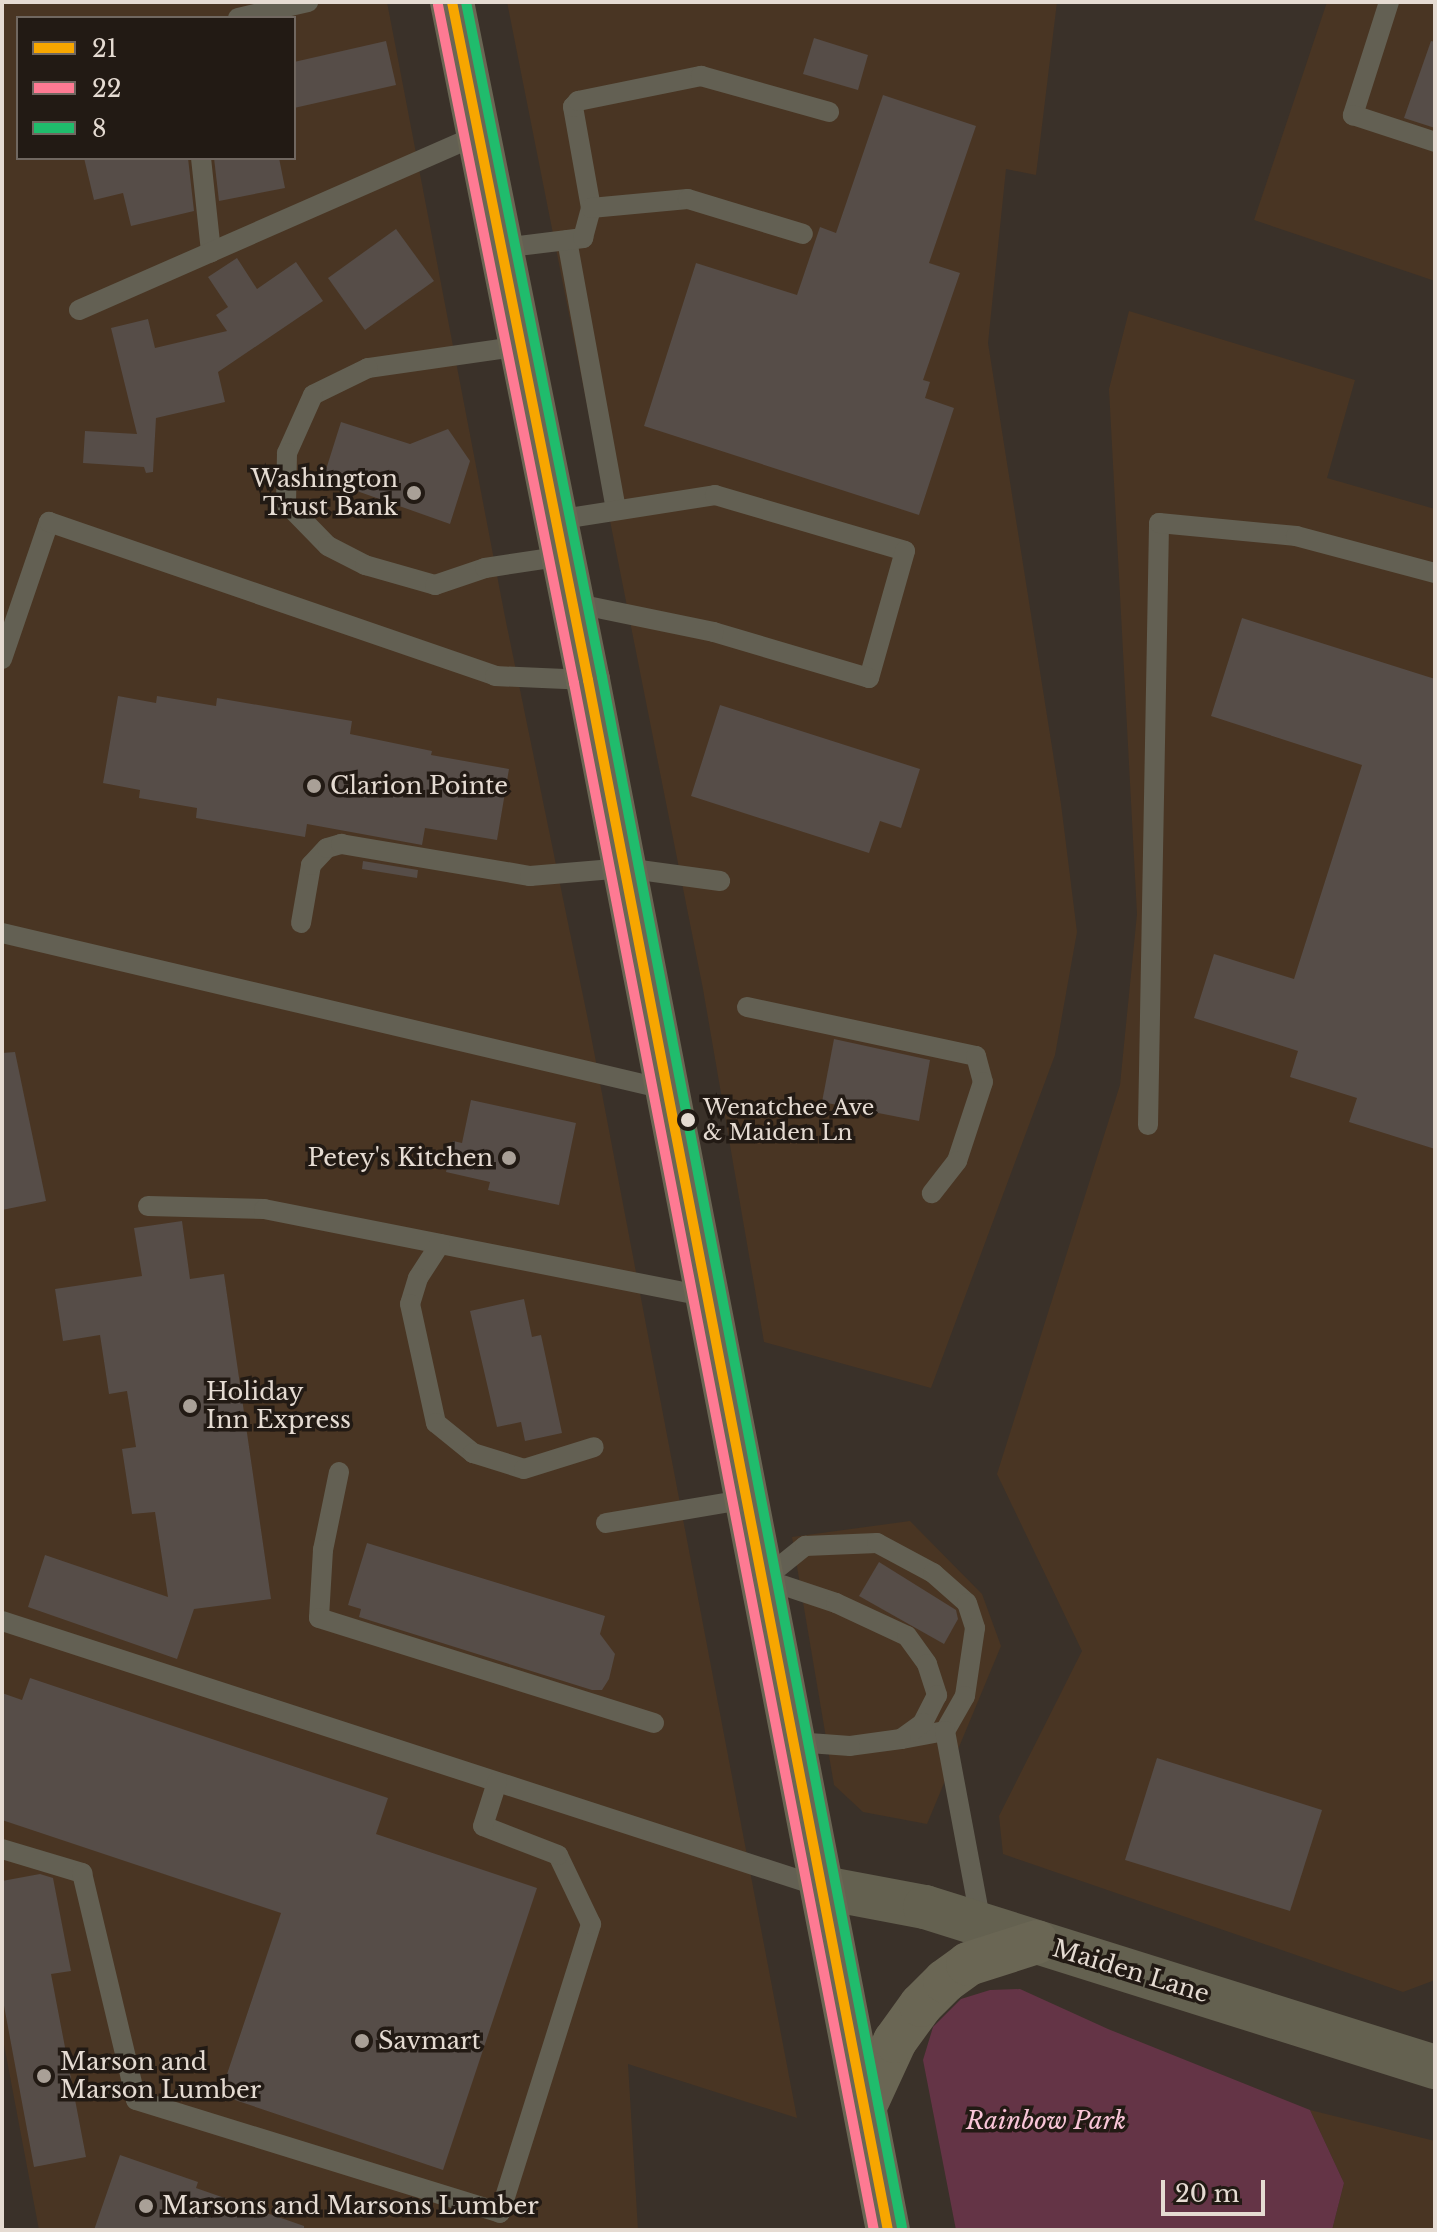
<!DOCTYPE html>
<html>
<head>
<meta charset="utf-8">
<style>
  body { margin:0 }
  #map { position:relative; width:1437px; height:2232px; overflow:hidden; background:#3a3129; font-family:"Libre Baskerville",serif }
  div>[style] { position:absolute }
  [style*='--x'] { left:calc(var(--x)*1px); top:calc(var(--y)*1px); width:calc(var(--w)*1px); rotate:calc(var(--a)*1deg) }
  .built>* { inset:0; background:#493523 }
  .green>* { inset:0; background:#643446 }
  .building>* { inset:0; background:#564d48 }
  .lane>* { height:20px; margin:-10px; padding:0 10px; transform-origin:10px; border-radius:10px; background:#636053 }
  .secondary>* { height:44px; margin:-22px; padding:0 22px; transform-origin:22px; border-radius:22px; background:#646150 }
  .primary>* { height:44px; margin:-22px; padding:0 22px; transform-origin:22px; border-radius:22px; background:#6a6654 }
  .bus-1>* { height:10px; margin:-5px; padding:0 5px; transform-origin:5px; border-radius:5px; background:#f7a600 }
  .bus-2>* { height:10px; margin:-5px; padding:0 5px; transform-origin:5px; border-radius:5px; background:#fe7a93 }
  .bus-3>* { height:10px; margin:-5px; padding:0 5px; transform-origin:5px; border-radius:5px; background:#20bc6c }
  .dots>* { width:22px; height:22px; translate:-50% -50%; box-sizing:border-box; border:4px solid #221a14; border-radius:50% }
  span { translate:-50% -50%; white-space:nowrap; text-align:center; line-height:1.15; -webkit-text-stroke:7px #221a14; paint-order:stroke }
  .bus-label { font-size:22px; color:#e5dbd2 }
  .left { translate:0 -50%; text-align:left }
  .poi-label { font-size:24px; color:#e5dbd2 }
  .right { translate:-100% -50%; text-align:right }
  .street-label { font-size:24px; color:#e5dbd2 }
  .park-label { font-size:24px; color:#f9c5d8; font-style:italic }
  .frame { position:absolute; inset:0; border:4px solid #e5dbd2; pointer-events:none }
  .legend { position:absolute; left:16px; top:16px; width:280px; height:144px; box-sizing:border-box; background:#221a14; border:2px solid #706760; margin:0; padding:10px 14px; list-style:none; font-size:24px; color:#e5dbd2 }
  .legend li { display:flex; align-items:center; gap:16px; height:40px }
  .legend b { width:40px; border:2px solid #706760 }
  .scale { position:absolute; left:1161px; top:2180px; width:104px; height:36px; box-sizing:border-box; border:4px solid #e5dbd2; border-top:0; padding-left:10px; font-size:24px; line-height:28px; white-space:nowrap; color:#e5dbd2; -webkit-text-stroke:6px #221a14; paint-order:stroke }
</style>
</head>
<body>
<div id="map">
  <div class="built">
    <div style="clip-path:polygon(evenodd,2px 2px,387px 2px,505px 617px,588px 1020px,797px 2118px,628px 2064px,638px 2230px,39px 2230px,2px 2034px,2px 2px,18px 18px,294px 18px,294px 158px,18px 158px,18px 18px)"></div>
    <div style="clip-path:polygon(507px 2px,1057px 2px,1036px 175px,1006px 169px,988px 343px,1061px 804px,1077px 932px,1055px 1055px,931px 1388px,764px 1342px,703px 989px)"></div>
    <div style="clip-path:polygon(1327px 2px,1435px 2px,1435px 281px,1254px 220px)"></div>
    <div style="clip-path:polygon(1129px 311px,1355px 380px,1327px 478px,1435px 509px,1435px 1980px,1403px 1992px,1003px 1854px,999px 1816px,1082px 1651px,997px 1474px,1120px 1085px,1137px 914px,1109px 389px)"></div>
    <div style="clip-path:polygon(910px 1521px,982px 1594px,1001px 1646px,927px 1824px,863px 1812px,834px 1785px,792px 1537px)"></div>
    <div style="clip-path:polygon(1310px 2110px,1435px 2141px,1435px 2230px,1332px 2230px,1344px 2183px)"></div>
  </div>
  <div class="green">
    <div style="clip-path:polygon(1020px 1989px,1108px 2029px,1310px 2110px,1344px 2183px,1332px 2230px,956px 2230px,923px 2060px,933px 2027px,961px 1999px,990px 1990px)"></div>
  </div>
  <div class="building">
    <div style="clip-path:polygon(814px 38px,868px 55px,858px 90px,803px 74px)"></div>
    <div style="clip-path:polygon(386px 41px,396px 85px,294px 108px,294px 62px)"></div>
    <div style="clip-path:polygon(1431px 41px,1435px 42px,1435px 128px,1404px 118px)"></div>
    <div style="clip-path:polygon(883px 95px,976px 126px,929px 263px,960px 273px,923px 380px,930px 382px,925px 398px,954px 408px,919px 515px,644px 426px,696px 263px,797px 295px,820px 227px,836px 233px)"></div>
    <div style="clip-path:polygon(84px 158px,188px 158px,194px 211px,131px 226px,123px 193px,94px 200px)"></div>
    <div style="clip-path:polygon(214px 158px,279px 158px,285px 188px,219px 201px)"></div>
    <div style="clip-path:polygon(396px 229px,434px 281px,365px 330px,328px 278px)"></div>
    <div style="clip-path:polygon(237px 258px,257px 289px,296px 262px,323px 301px,218px 372px,225px 402px,156px 418px,153px 472px,146px 473px,144px 467px,83px 463px,85px 431px,137px 434px,111px 328px,148px 319px,155px 348px,227px 331px,216px 315px,228px 307px,208px 277px)"></div>
    <div style="clip-path:polygon(341px 422px,410px 444px,448px 429px,470px 461px,450px 524px,323px 479px)"></div>
    <div style="clip-path:polygon(1242px 618px,1435px 679px,1435px 1149px,1349px 1122px,1357px 1098px,1290px 1077px,1298px 1051px,1194px 1018px,1214px 954px,1294px 979px,1362px 765px,1211px 716px)"></div>
    <div style="clip-path:polygon(118px 696px,156px 703px,157px 696px,216px 706px,217px 698px,352px 721px,350px 734px,432px 751px,431px 755px,509px 769px,497px 840px,425px 828px,422px 845px,307px 824px,305px 837px,196px 818px,197px 808px,139px 798px,140px 790px,103px 783px)"></div>
    <div style="clip-path:polygon(720px 705px,920px 769px,901px 828px,880px 821px,869px 853px,691px 796px)"></div>
    <div style="clip-path:polygon(363px 861px,418px 870px,417px 878px,362px 869px)"></div>
    <div style="clip-path:polygon(834px 1039px,930px 1060px,919px 1121px,822px 1102px)"></div>
    <div style="clip-path:polygon(15px 1052px,46px 1201px,2px 1210px,2px 1053px)"></div>
    <div style="clip-path:polygon(471px 1100px,576px 1123px,559px 1205px,488px 1190px,490px 1182px,446px 1172px,453px 1141px,462px 1143px)"></div>
    <div style="clip-path:polygon(182px 1221px,190px 1279px,224px 1274px,271px 1599px,194px 1609px,177px 1659px,28px 1607px,45px 1555px,168px 1597px,155px 1512px,132px 1514px,122px 1449px,136px 1447px,127px 1391px,109px 1394px,100px 1335px,63px 1341px,55px 1289px,142px 1276px,134px 1228px)"></div>
    <div style="clip-path:polygon(524px 1299px,532px 1337px,541px 1335px,562px 1433px,525px 1441px,521px 1422px,497px 1427px,470px 1311px)"></div>
    <div style="clip-path:polygon(367px 1543px,605px 1616px,600px 1634px,615px 1654px,609px 1679px,602px 1690px,592px 1690px,359px 1617px,361px 1609px,348px 1605px)"></div>
    <div style="clip-path:polygon(879px 1562px,956px 1610px,958px 1619px,944px 1644px,859px 1596px)"></div>
    <div style="clip-path:polygon(30px 1678px,388px 1798px,376px 1834px,537px 1888px,443px 2170px,220px 2095px,281px 1913px,2px 1820px,2px 1693px,22px 1700px)"></div>
    <div style="clip-path:polygon(1157px 1758px,1322px 1810px,1290px 1911px,1125px 1860px)"></div>
    <div style="clip-path:polygon(40px 1874px,53px 1878px,71px 1971px,51px 1974px,86px 2157px,34px 2167px,2px 1995px,2px 1881px)"></div>
    <div style="clip-path:polygon(120px 2155px,198px 2182px,196px 2188px,304px 2226px,304px 2230px,94px 2230px)"></div>
  </div>
  <div class="lane">
    <div style="--x:1389;--y:2;--w:119;--a:107.7"></div>
    <div style="--x:1353;--y:115;--w:86;--a:18.2"></div>
    <div style="--x:238;--y:18;--w:72;--a:-12.9"></div>
    <div style="--x:201;--y:158;--w:95;--a:83.9"></div>
    <div style="--x:591;--y:208;--w:103;--a:-100.1"></div>
    <div style="--x:573;--y:107;--w:8;--a:-50"></div>
    <div style="--x:578;--y:101;--w:126;--a:-11.5"></div>
    <div style="--x:701;--y:76;--w:133;--a:15.7"></div>
    <div style="--x:567;--y:240;--w:274;--a:79.7"></div>
    <div style="--x:502;--y:248;--w:82;--a:-7"></div>
    <div style="--x:583;--y:238;--w:31;--a:-75"></div>
    <div style="--x:591;--y:208;--w:97;--a:-5.3"></div>
    <div style="--x:688;--y:199;--w:120;--a:16.9"></div>
    <div style="--x:79;--y:310;--w:437;--a:-23.7"></div>
    <div style="--x:521;--y:346;--w:155;--a:171.8"></div>
    <div style="--x:368;--y:368;--w:61;--a:153.9"></div>
    <div style="--x:313;--y:395;--w:64;--a:114.1"></div>
    <div style="--x:287;--y:453;--w:50;--a:91.1"></div>
    <div style="--x:286;--y:503;--w:60;--a:45.7"></div>
    <div style="--x:328;--y:546;--w:42;--a:27.2"></div>
    <div style="--x:365;--y:565;--w:73;--a:15.9"></div>
    <div style="--x:435;--y:585;--w:53;--a:-18.8"></div>
    <div style="--x:485;--y:568;--w:79;--a:-8.7"></div>
    <div style="--x:556;--y:520;--w:161;--a:-8.9"></div>
    <div style="--x:715;--y:495;--w:198;--a:16.4"></div>
    <div style="--x:905;--y:551;--w:132;--a:105.8"></div>
    <div style="--x:869;--y:678;--w:162;--a:-163.5"></div>
    <div style="--x:714;--y:632;--w:144;--a:-168.4"></div>
    <div style="--x:2;--y:659;--w:145;--a:-71.1"></div>
    <div style="--x:49;--y:522;--w:472;--a:19"></div>
    <div style="--x:495;--y:676;--w:93;--a:2.5"></div>
    <div style="--x:301;--y:923;--w:59;--a:-80.2"></div>
    <div style="--x:311;--y:865;--w:23;--a:-47"></div>
    <div style="--x:327;--y:848;--w:15;--a:-16"></div>
    <div style="--x:341;--y:844;--w:192;--a:9.6"></div>
    <div style="--x:530;--y:876;--w:95;--a:-4.8"></div>
    <div style="--x:625;--y:868;--w:96;--a:7.8"></div>
    <div style="--x:2;--y:933;--w:684;--a:13.26"></div>
    <div style="--x:747;--y:1007;--w:234;--a:12.1"></div>
    <div style="--x:976;--y:1056;--w:27;--a:75"></div>
    <div style="--x:983;--y:1082;--w:83;--a:108.2"></div>
    <div style="--x:957;--y:1161;--w:41;--a:128"></div>
    <div style="--x:1148;--y:1125;--w:602;--a:-88.95"></div>
    <div style="--x:1159;--y:523;--w:138;--a:5.4"></div>
    <div style="--x:1296;--y:536;--w:144;--a:14.9"></div>
    <div style="--x:148;--y:1206;--w:116;--a:1.5"></div>
    <div style="--x:264;--y:1209;--w:454;--a:11.2"></div>
    <div style="--x:440;--y:1244;--w:40;--a:122.9"></div>
    <div style="--x:418;--y:1278;--w:27;--a:107"></div>
    <div style="--x:410;--y:1304;--w:122;--a:77.7"></div>
    <div style="--x:436;--y:1423;--w:48;--a:39"></div>
    <div style="--x:473;--y:1453;--w:53;--a:17.4"></div>
    <div style="--x:524;--y:1469;--w:73;--a:-17.4"></div>
    <div style="--x:339;--y:1472;--w:80;--a:101.6"></div>
    <div style="--x:323;--y:1550;--w:68;--a:93.4"></div>
    <div style="--x:319;--y:1618;--w:351;--a:17.4"></div>
    <div style="--x:606;--y:1523;--w:144;--a:-9.6"></div>
    <div style="--x:764;--y:1579;--w:53;--a:-38.8"></div>
    <div style="--x:805;--y:1546;--w:72;--a:-2.4"></div>
    <div style="--x:877;--y:1543;--w:64;--a:28.2"></div>
    <div style="--x:933;--y:1573;--w:45;--a:41.4"></div>
    <div style="--x:967;--y:1603;--w:26;--a:72"></div>
    <div style="--x:975;--y:1628;--w:69;--a:98.4"></div>
    <div style="--x:965;--y:1696;--w:40;--a:119.7"></div>
    <div style="--x:945;--y:1731;--w:45;--a:169.7"></div>
    <div style="--x:764;--y:1579;--w:76;--a:18.4"></div>
    <div style="--x:836;--y:1603;--w:78;--a:24.9"></div>
    <div style="--x:907;--y:1636;--w:34;--a:54"></div>
    <div style="--x:927;--y:1664;--w:33;--a:72"></div>
    <div style="--x:937;--y:1695;--w:31;--a:117"></div>
    <div style="--x:923;--y:1723;--w:27;--a:144"></div>
    <div style="--x:901;--y:1739;--w:51;--a:172.2"></div>
    <div style="--x:850;--y:1746;--w:55;--a:-175.8"></div>
    <div style="--x:2;--y:1621;--w:864;--a:17.99"></div>
    <div style="--x:945;--y:1731;--w:196;--a:79.4"></div>
    <div style="--x:2;--y:1849;--w:84;--a:16.7"></div>
    <div style="--x:82;--y:1873;--w:233;--a:76.6"></div>
    <div style="--x:136;--y:2100;--w:381;--a:17.2"></div>
    <div style="--x:500;--y:2213;--w:303;--a:-72.5"></div>
    <div style="--x:591;--y:1924;--w:76;--a:-115.6"></div>
    <div style="--x:558;--y:1855;--w:80;--a:-158.9"></div>
    <div style="--x:483;--y:1826;--w:46;--a:-72.3"></div>
  </div>
  <div class="secondary">
    <div style="--x:824;--y:1888;--w:103;--a:10.7"></div>
    <div style="--x:925;--y:1907;--w:535;--a:17.42"></div>
  </div>
  <div class="primary">
    <div style="--x:452;--y:2;--w:692;--a:78.66"></div>
    <div style="--x:588;--y:680;--w:1579;--a:79.05"></div>
    <div style="--x:865;--y:2106;--w:72;--a:-65.2"></div>
    <div style="--x:895;--y:2041;--w:44;--a:-54.2"></div>
    <div style="--x:921;--y:2005;--w:34;--a:-45"></div>
    <div style="--x:945;--y:1981;--w:29;--a:-36"></div>
    <div style="--x:968;--y:1964;--w:72;--a:-17.7"></div>
  </div>
  <div class="bus-1">
    <div style="--x:452;--y:2;--w:692;--a:78.66"></div>
    <div style="--x:588;--y:680;--w:1579;--a:79.05"></div>
  </div>
  <div class="bus-2">
    <div style="--x:438;--y:5;--w:692;--a:78.66"></div>
    <div style="--x:574;--y:683;--w:1576;--a:79.03"></div>
  </div>
  <div class="bus-3">
    <div style="--x:466;--y:2;--w:689;--a:78.61"></div>
    <div style="--x:602;--y:677;--w:1579;--a:79.05"></div>
  </div>
  <div class="dots">
    <div style="left:414px;top:493px;background:#a9a097"></div>
    <div style="left:314px;top:786px;background:#a9a097"></div>
    <div style="left:688px;top:1120px;background:#e5dbd2"></div>
    <div style="left:509px;top:1158px;background:#a9a097"></div>
    <div style="left:190px;top:1406px;background:#a9a097"></div>
    <div style="left:362px;top:2041px;background:#a9a097"></div>
    <div style="left:44px;top:2076px;background:#a9a097"></div>
    <div style="left:146px;top:2206px;background:#a9a097"></div>
  </div>
  <div class="bus-label">
    <span class="left" style="left:703px;top:1120px">Wenatchee Ave<br>&amp; Maiden Ln</span>
  </div>
  <div class="poi-label">
    <span class="right" style="left:398px;top:493px">Washington<br>Trust Bank</span>
    <span class="left" style="left:330px;top:786px">Clarion Pointe</span>
    <span class="right" style="left:493px;top:1158px">Petey's Kitchen</span>
    <span class="left" style="left:206px;top:1406px">Holiday<br>Inn Express</span>
    <span class="left" style="left:378px;top:2041px">Savmart</span>
    <span class="left" style="left:60px;top:2076px">Marson and<br>Marson Lumber</span>
    <span class="left" style="left:162px;top:2206px">Marsons and Marsons Lumber</span>
  </div>
  <div class="street-label">
    <span style="left:1131px;top:1971px;rotate:17deg">Maiden Lane</span>
  </div>
  <div class="park-label">
    <span style="left:1046px;top:2121px">Rainbow Park</span>
  </div>
  <div class="frame"></div>
  <ul class="legend">
  <li><b style="height:10px;background:#f7a600"></b>21</li>
  <li><b style="height:10px;background:#fe7a93"></b>22</li>
  <li><b style="height:10px;background:#20bc6c"></b>8</li>
  </ul>
  <div class="scale">20 m</div>
</div>
</body>
</html>
